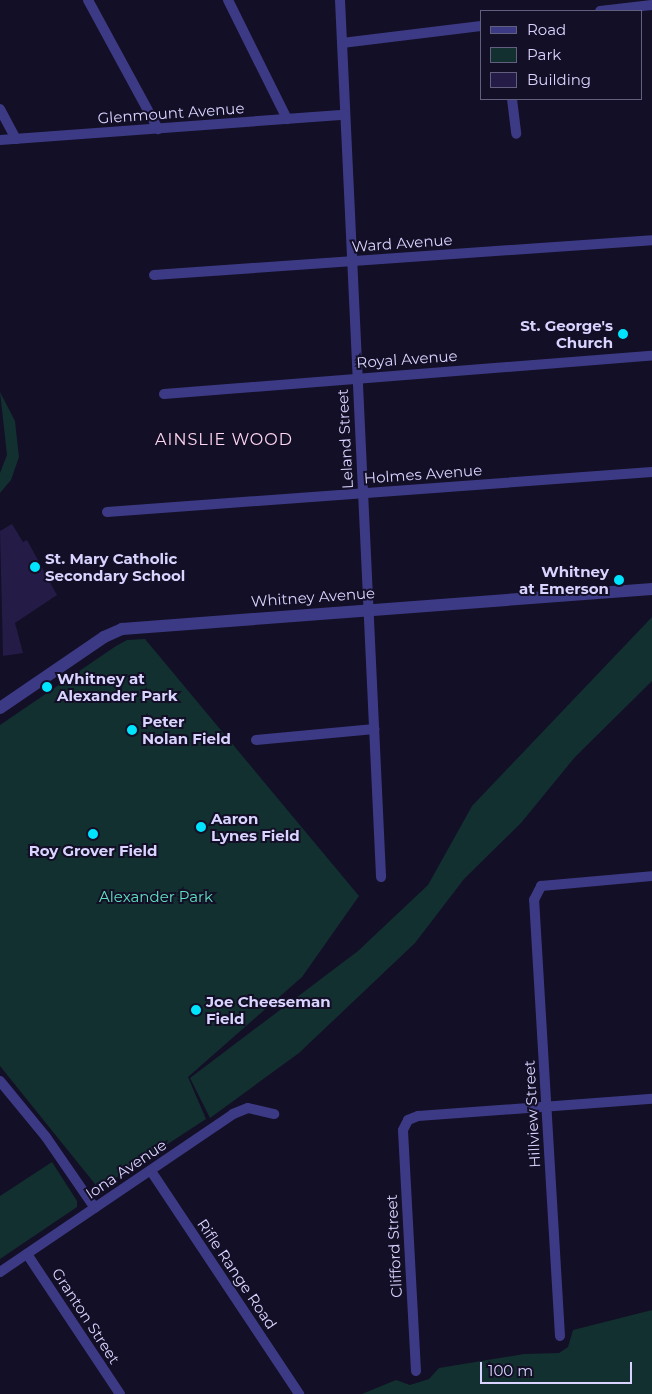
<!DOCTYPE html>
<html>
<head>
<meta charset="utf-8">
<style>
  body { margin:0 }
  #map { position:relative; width:652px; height:1394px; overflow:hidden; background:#130f26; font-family:Montserrat,sans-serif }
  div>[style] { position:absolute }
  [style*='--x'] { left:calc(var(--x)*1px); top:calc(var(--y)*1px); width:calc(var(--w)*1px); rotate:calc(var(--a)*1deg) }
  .green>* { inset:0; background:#12302f }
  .building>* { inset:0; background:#241b47 }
  .minor>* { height:10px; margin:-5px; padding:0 5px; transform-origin:5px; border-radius:5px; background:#3d3a85 }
  .tertiary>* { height:12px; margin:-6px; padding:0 6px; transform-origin:6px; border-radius:6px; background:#3d3a85 }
  .dots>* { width:14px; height:14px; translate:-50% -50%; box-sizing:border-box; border:2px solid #130f26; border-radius:50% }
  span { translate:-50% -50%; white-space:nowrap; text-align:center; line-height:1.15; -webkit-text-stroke:4px #130f26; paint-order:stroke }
  .street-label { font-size:15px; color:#d9d4ff }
  .poi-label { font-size:15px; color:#d9d4ff; font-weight:700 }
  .right { translate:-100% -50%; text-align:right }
  .left { translate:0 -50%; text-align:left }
  .park-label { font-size:15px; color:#5fe0c0 }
  .neighbourhood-label { font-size:16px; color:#ffd6f0; letter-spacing:1px }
  .legend { position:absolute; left:480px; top:10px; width:162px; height:90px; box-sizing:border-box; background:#130f26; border:1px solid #625e7d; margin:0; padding:6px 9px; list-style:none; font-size:15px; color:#d9d4ff }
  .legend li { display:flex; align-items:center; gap:10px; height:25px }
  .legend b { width:25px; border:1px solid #625e7d }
  .scale { position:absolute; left:480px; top:1362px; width:152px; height:22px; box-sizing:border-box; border:2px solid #d9d4ff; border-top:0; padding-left:6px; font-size:15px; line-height:18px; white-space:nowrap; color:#d9d4ff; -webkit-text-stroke:4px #130f26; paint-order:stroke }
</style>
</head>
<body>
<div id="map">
  <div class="green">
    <div style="clip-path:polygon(0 392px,15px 421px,19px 457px,11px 480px,0 493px,0 473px,7px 455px)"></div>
    <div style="clip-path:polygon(652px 617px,652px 681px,575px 757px,521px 823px,464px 879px,415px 943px,299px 1053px,210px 1118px,190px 1078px,358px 951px,428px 885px,472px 806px)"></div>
    <div style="clip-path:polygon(145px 639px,359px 896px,302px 977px,188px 1077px,206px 1119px,99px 1189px,0 1066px,0 725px,116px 646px,127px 640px)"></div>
    <div style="clip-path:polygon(52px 1162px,77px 1201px,77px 1207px,0 1259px,0 1196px)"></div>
    <div style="clip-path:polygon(652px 1310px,652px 1394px,362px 1394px,396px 1380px,410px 1385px,429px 1379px,439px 1368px,524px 1354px,559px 1353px,568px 1347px,573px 1330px)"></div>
  </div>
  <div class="building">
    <div style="clip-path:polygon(12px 524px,23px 542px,27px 540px,57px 595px,15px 623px,23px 653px,3px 656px,0 531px)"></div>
  </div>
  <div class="minor">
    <div style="--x:88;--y:0;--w:147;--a:61.5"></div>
    <div style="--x:228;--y:0;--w:133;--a:63.6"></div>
    <div style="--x:340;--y:0;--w:878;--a:87.32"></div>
    <div style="--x:600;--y:11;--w:52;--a:-6.6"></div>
    <div style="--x:342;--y:43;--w:140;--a:-7"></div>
    <div style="--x:512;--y:99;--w:35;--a:83"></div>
    <div style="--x:0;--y:109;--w:34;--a:62"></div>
    <div style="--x:0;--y:140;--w:345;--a:-4.2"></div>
    <div style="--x:154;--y:275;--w:499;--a:-4"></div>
    <div style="--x:164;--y:394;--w:489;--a:-4.5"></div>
    <div style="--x:107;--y:512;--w:546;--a:-4.2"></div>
    <div style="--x:256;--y:740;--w:119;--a:-5.3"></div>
    <div style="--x:0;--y:1081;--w:72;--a:50.6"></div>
    <div style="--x:46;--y:1137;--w:86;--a:55.4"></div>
    <div style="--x:151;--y:1171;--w:268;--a:56.4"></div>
    <div style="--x:27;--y:1254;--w:168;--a:56.4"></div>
    <div style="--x:0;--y:1272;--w:282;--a:-34.1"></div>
    <div style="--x:233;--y:1114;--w:16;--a:-22"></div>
    <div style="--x:248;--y:1108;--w:27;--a:13"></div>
    <div style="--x:560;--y:1336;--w:437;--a:-93.4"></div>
    <div style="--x:534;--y:900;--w:16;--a:-63"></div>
    <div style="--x:541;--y:886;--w:111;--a:-5.1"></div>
    <div style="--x:416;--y:1371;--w:241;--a:-93.1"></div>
    <div style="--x:403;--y:1130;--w:11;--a:-63"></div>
    <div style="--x:408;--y:1120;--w:11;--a:-22"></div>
    <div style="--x:418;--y:1116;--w:235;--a:-4.2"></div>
  </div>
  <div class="tertiary">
    <div style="--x:0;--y:708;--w:126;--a:-34.3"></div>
    <div style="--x:104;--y:637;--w:20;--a:-24"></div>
    <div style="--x:122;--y:629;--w:532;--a:-4.32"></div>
  </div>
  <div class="dots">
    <div style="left:623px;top:334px;background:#00e5ff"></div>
    <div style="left:35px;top:567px;background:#00e5ff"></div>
    <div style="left:619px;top:580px;background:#00e5ff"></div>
    <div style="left:47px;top:687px;background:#00e5ff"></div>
    <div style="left:132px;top:730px;background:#00e5ff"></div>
    <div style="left:201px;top:827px;background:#00e5ff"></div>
    <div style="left:93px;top:834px;background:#00e5ff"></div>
    <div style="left:196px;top:1010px;background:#00e5ff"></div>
  </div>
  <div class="street-label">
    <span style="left:171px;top:113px;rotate:-4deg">Glenmount Avenue</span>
    <span style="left:402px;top:243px;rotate:-4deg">Ward Avenue</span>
    <span style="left:407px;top:359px;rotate:-4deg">Royal Avenue</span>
    <span style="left:345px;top:439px;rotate:-93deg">Leland Street</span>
    <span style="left:423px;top:474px;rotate:-4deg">Holmes Avenue</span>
    <span style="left:313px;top:597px;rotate:-4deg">Whitney Avenue</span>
    <span style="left:532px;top:1114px;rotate:-93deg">Hillview Street</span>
    <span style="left:126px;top:1169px;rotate:-34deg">Iona Avenue</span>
    <span style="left:394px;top:1246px;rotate:-93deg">Clifford Street</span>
    <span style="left:237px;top:1274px;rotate:56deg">Rifle Range Road</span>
    <span style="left:86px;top:1316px;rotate:57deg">Granton Street</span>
  </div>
  <div class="poi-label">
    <span class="right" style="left:613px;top:334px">St. George's<br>Church</span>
    <span class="left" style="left:45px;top:567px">St. Mary Catholic<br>Secondary School</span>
    <span class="right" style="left:609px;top:580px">Whitney<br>at Emerson</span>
    <span class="left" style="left:57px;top:687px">Whitney at<br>Alexander Park</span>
    <span class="left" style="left:142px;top:730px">Peter<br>Nolan Field</span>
    <span class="left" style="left:211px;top:827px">Aaron<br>Lynes Field</span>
    <span style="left:93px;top:851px">Roy Grover Field</span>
    <span class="left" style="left:206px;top:1010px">Joe Cheeseman<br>Field</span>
  </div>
  <div class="park-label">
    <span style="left:156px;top:897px">Alexander Park</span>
  </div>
  <div class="neighbourhood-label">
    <span style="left:224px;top:440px">AINSLIE WOOD</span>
  </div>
  <ul class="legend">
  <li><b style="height:6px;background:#3d3a85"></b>Road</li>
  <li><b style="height:14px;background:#12302f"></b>Park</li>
  <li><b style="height:14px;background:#241b47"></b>Building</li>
  </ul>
  <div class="scale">100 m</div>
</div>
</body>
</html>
